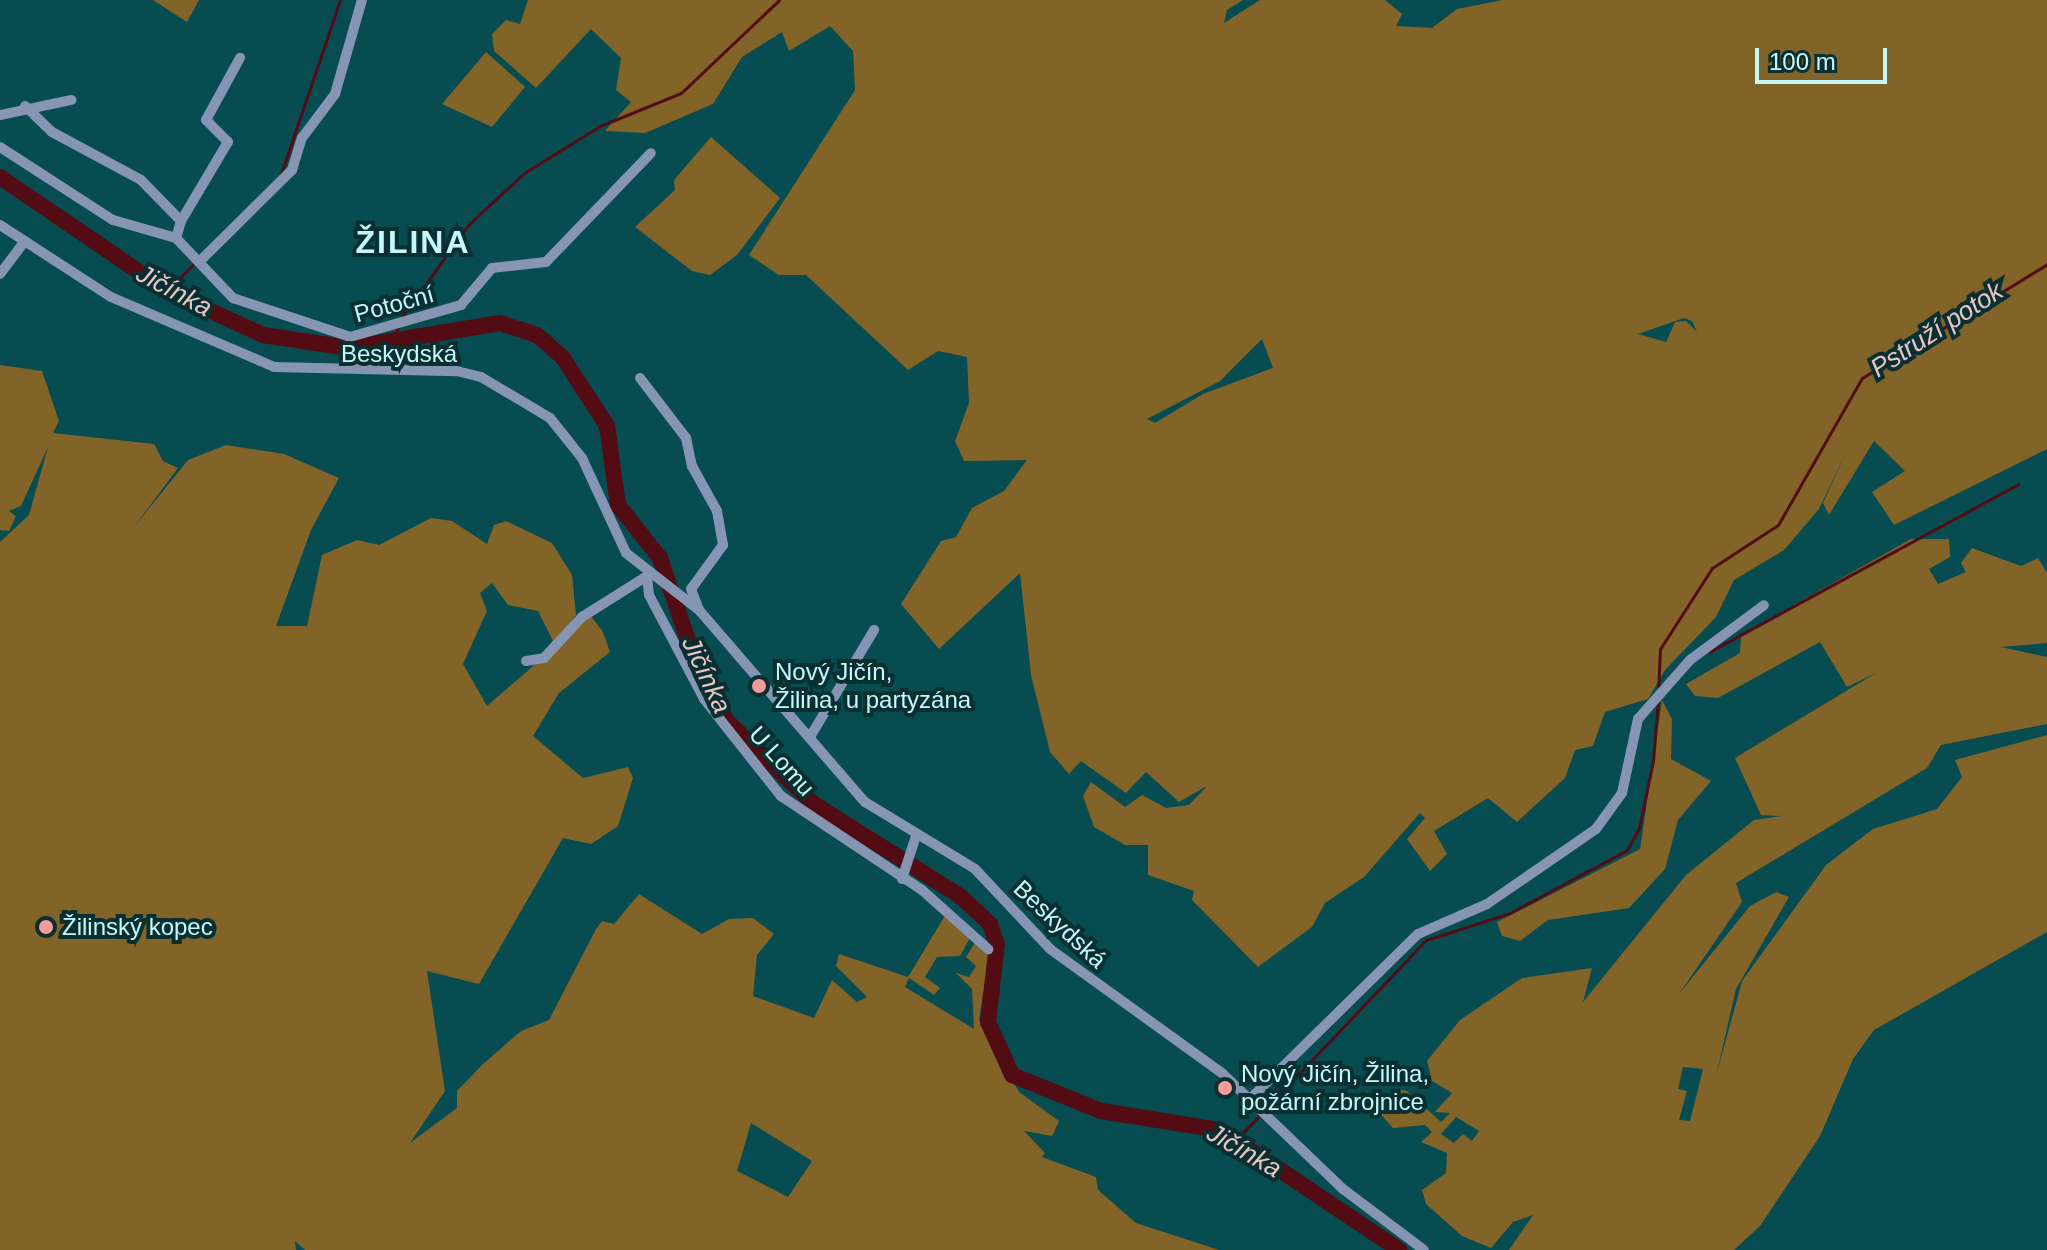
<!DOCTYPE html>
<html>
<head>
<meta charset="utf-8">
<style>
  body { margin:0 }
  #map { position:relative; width:2047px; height:1250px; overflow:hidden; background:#074c50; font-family:Arial,sans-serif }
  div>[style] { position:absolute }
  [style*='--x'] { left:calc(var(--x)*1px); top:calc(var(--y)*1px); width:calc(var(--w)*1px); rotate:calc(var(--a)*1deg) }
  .green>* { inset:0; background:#826328 }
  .stream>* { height:3px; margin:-1.5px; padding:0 1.5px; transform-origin:1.5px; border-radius:1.5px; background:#530c13 }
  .river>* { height:16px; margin:-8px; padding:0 8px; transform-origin:8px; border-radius:8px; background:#530c13 }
  .minor>* { height:10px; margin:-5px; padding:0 5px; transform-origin:5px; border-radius:5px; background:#8595b2 }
  .dots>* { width:22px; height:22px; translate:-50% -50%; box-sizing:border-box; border:4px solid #092f31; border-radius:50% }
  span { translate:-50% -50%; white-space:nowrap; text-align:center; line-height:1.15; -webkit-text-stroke:8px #092f31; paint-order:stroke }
  .street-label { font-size:24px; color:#c5f8fb }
  .poi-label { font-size:24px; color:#c5f8fb }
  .left { translate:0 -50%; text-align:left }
  .water-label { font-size:26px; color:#e9c6c5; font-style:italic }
  .district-label { font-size:32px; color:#c5f8fb; font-weight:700; letter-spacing:2px }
  .scale { position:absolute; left:1755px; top:48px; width:132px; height:36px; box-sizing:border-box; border:4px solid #c5f8fb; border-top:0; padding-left:10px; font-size:24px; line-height:28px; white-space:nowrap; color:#c5f8fb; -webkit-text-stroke:6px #092f31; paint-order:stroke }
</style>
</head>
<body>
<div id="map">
  <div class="green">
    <div style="clip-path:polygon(153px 0,199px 0,187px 22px)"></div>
    <div style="clip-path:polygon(evenodd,528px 0,1243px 0,1227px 10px,1224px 23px,1260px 0,1385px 0,1402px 14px,1396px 26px,1432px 28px,1457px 9px,1502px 0,2047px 0,2047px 449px,1894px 525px,1872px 492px,1905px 471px,1874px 441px,1829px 515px,1823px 503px,1846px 453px,1819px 509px,1784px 550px,1734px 580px,1716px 617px,1665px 670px,1648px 699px,1605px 712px,1593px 746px,1575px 750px,1565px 778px,1517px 822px,1488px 798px,1434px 831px,1447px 854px,1430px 871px,1407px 839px,1425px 818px,1420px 813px,1364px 877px,1325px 903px,1312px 927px,1258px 967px,1192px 900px,1194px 891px,1148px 875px,1148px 845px,1125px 845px,1094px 827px,1083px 796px,1091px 782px,1125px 807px,1142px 795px,1166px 808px,1189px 805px,1207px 786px,1179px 802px,1146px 772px,1126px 793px,1081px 761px,1069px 774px,1050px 752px,1031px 675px,1020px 573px,939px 649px,901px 604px,941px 541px,956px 537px,972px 508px,1004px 491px,1027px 460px,964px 461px,955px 441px,969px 403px,967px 357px,938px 351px,908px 370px,806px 275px,779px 275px,749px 255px,855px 90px,853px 51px,830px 26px,789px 51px,782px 32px,742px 57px,713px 104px,645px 133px,605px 131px,631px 102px,616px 90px,621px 58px,591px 29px,536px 88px,494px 51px,492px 34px,506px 20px,520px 24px,528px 0,1684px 318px,1692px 321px,1697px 332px,1686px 321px,1675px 322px,1666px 342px,1638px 334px,1684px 318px,528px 0,1262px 339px,1273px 368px,1203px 394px,1155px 423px,1147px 419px,1220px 381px,1262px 339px)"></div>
    <div style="clip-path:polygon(486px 52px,525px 87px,492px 127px,442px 104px)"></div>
    <div style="clip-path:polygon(711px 137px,780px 198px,737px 255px,710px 275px,692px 271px,635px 227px,675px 190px,674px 180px)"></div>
    <div style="clip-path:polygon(evenodd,0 365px,42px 371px,59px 421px,53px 433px,154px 444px,163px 461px,178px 468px,134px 527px,188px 460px,226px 445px,284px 454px,339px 478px,311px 530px,276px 626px,307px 626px,322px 555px,357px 540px,379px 545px,431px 518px,452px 521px,487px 544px,494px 525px,506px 521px,552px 543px,572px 575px,576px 615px,554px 643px,538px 611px,508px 605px,492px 583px,480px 593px,487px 611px,463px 664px,487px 706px,591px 616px,603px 632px,610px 652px,559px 693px,533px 736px,583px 778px,628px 767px,633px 778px,618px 826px,591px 844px,563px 838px,479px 984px,427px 971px,445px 1091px,410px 1143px,457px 1108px,457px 1091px,483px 1064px,521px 1031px,549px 1020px,596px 929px,602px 921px,614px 924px,639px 894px,702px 934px,729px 919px,753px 918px,774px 934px,757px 955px,753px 996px,814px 1018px,832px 980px,857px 1002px,867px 997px,836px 966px,839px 954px,908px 977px,946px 914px,970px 938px,960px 956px,937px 957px,925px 977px,940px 988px,934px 995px,909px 978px,905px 987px,974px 1029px,972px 989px,956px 973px,969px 977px,976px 966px,966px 957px,976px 941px,990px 951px,979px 1020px,1019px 1092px,1059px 1121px,1052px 1136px,1024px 1131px,1045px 1153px,1042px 1157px,1096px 1177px,1098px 1190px,1136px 1223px,1219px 1250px,305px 1250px,295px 1241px,296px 1250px,0 1250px,0 542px,29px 515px,48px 447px,21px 506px,9px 511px,16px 516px,9px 531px,0 530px,0 365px,751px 1123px,812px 1161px,788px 1197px,737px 1171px,751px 1123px)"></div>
    <div style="clip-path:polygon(evenodd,1911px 539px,1949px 539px,1950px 557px,1929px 569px,1938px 584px,1966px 572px,1961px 563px,1972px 548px,2021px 566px,2038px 558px,2047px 573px,2047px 643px,2001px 647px,2047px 657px,2047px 724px,1941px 745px,1927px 768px,1736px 883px,1742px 902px,1679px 994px,1750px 906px,1776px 892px,1789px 897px,1736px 989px,1716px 1076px,1742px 981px,1826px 865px,1873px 829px,1937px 809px,1962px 777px,1955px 760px,2047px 735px,2047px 932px,1874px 1030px,1853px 1059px,1820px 1136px,1760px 1226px,1734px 1250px,1509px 1250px,1533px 1215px,1513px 1222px,1491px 1248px,1462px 1236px,1426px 1204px,1422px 1190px,1446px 1173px,1447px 1153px,1421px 1142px,1432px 1132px,1425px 1125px,1393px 1128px,1377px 1110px,1398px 1089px,1407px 1091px,1441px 1122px,1450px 1113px,1435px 1112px,1452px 1093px,1432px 1081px,1427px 1061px,1460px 1020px,1522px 978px,1592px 968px,1583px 1002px,1686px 875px,1754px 820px,1781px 816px,1761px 815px,1735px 758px,1876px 673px,1847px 687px,1820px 642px,1718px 698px,1695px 696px,1686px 684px,1740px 653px,1741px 635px,1911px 539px,1683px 1067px,1703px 1069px,1690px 1121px,1679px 1120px,1687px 1091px,1678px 1089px,1683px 1067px,1911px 539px,1456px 1117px,1479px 1131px,1472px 1141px,1463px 1134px,1454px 1143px,1441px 1134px,1456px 1117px)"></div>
    <div style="clip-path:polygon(1662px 700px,1672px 719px,1671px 759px,1711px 781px,1678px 820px,1665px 869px,1629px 908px,1548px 920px,1520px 941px,1502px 936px,1497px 922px,1640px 849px)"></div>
  </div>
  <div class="stream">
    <div style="--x:281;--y:174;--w:184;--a:-71.3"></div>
    <div style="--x:167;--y:291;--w:40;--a:-46"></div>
    <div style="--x:401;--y:318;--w:116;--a:-54.1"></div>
    <div style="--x:469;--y:224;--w:75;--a:-42.8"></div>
    <div style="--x:524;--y:173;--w:89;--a:-31.7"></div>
    <div style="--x:600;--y:126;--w:87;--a:-22.2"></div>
    <div style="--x:681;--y:93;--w:135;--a:-43.5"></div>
    <div style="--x:392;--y:344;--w:20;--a:-70"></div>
    <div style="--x:1709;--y:652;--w:352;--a:-28.5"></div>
    <div style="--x:1658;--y:693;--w:44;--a:-87.4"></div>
    <div style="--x:1660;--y:649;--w:96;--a:-57.3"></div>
    <div style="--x:1712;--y:568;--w:79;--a:-33.1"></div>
    <div style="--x:1778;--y:525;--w:169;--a:-60.3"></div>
    <div style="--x:1862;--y:378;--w:217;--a:-31.6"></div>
    <div style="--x:1237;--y:1139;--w:274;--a:-46.5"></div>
    <div style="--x:1426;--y:940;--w:88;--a:-17.8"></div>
    <div style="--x:1510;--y:913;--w:133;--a:-28.3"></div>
    <div style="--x:1627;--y:850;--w:25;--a:-61"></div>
    <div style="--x:1639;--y:828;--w:68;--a:-78.2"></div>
    <div style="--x:1653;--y:761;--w:61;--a:-85.3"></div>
  </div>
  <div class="river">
    <div style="--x:0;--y:177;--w:202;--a:34.3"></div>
    <div style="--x:167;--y:291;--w:106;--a:24.6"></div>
    <div style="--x:263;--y:335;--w:87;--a:8.6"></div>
    <div style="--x:349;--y:348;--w:153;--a:-9.4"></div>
    <div style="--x:500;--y:323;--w:39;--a:18"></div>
    <div style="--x:537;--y:335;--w:35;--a:41"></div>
    <div style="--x:563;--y:358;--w:81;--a:57.1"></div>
    <div style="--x:607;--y:426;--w:80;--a:82.1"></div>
    <div style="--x:618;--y:505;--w:68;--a:51.6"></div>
    <div style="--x:660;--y:558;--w:109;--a:71.2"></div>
    <div style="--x:695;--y:661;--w:68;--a:61.9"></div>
    <div style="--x:727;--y:721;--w:120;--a:43.7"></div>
    <div style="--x:814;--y:804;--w:173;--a:32.2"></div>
    <div style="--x:960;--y:896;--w:41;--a:43"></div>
    <div style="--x:990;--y:924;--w:21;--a:71"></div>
    <div style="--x:997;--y:944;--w:79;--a:96.6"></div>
    <div style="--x:988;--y:1022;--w:58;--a:65.6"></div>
    <div style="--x:1012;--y:1075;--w:96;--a:22"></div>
    <div style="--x:1101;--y:1111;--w:121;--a:9.1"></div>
    <div style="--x:1220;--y:1130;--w:216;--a:33.8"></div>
  </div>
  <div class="minor">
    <div style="--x:25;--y:106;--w:37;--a:44"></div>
    <div style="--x:52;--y:132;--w:101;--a:28.3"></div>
    <div style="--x:141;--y:180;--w:57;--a:45.7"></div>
    <div style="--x:181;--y:221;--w:18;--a:106"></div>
    <div style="--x:0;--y:115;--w:73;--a:-11.9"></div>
    <div style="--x:0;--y:147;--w:135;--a:32.9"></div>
    <div style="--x:113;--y:220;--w:66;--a:15.9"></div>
    <div style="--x:176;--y:238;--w:83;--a:46.5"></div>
    <div style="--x:233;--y:298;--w:123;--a:18.4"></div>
    <div style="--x:350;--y:337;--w:116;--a:-16.1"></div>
    <div style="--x:461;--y:305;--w:48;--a:-50"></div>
    <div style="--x:492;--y:268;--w:54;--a:-6.3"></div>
    <div style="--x:546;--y:262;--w:151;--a:-46.1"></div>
    <div style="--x:181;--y:221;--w:92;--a:-59.3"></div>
    <div style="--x:228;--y:142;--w:31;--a:-135"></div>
    <div style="--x:206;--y:120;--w:71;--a:-61.3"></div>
    <div style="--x:0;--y:225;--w:132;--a:33"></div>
    <div style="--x:111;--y:297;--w:177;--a:23.2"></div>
    <div style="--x:274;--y:367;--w:183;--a:1.3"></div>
    <div style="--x:457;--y:371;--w:25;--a:14"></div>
    <div style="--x:481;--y:377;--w:80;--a:30.7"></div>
    <div style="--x:550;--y:418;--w:51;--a:51.3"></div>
    <div style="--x:582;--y:458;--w:105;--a:65.1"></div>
    <div style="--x:626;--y:553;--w:93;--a:38"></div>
    <div style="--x:699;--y:610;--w:254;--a:49.2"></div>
    <div style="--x:865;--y:802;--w:129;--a:31.3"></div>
    <div style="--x:975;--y:869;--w:110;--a:46.8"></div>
    <div style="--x:1050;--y:949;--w:213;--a:35.8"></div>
    <div style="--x:1223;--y:1074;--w:166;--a:43.8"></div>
    <div style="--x:1343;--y:1189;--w:101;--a:37"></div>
    <div style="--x:199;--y:262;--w:131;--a:-44.7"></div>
    <div style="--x:292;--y:170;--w:34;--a:-73"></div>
    <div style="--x:302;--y:138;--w:55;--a:-53.1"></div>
    <div style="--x:335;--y:94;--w:98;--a:-74"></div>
    <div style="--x:0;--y:274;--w:41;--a:-52.9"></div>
    <div style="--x:640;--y:378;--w:76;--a:52.5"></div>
    <div style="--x:686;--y:438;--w:29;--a:78"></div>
    <div style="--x:692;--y:466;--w:51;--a:60.9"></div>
    <div style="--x:717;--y:511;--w:35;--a:80"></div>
    <div style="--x:723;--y:545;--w:54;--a:126"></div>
    <div style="--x:691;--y:589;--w:22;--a:69"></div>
    <div style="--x:647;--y:576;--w:19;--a:84"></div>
    <div style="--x:649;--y:595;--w:118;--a:62.1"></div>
    <div style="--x:704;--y:699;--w:124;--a:51.6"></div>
    <div style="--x:781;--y:796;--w:169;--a:33.7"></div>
    <div style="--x:922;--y:890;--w:89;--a:41.8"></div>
    <div style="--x:526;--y:661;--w:18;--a:-9"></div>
    <div style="--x:544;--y:658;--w:56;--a:-47.2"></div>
    <div style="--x:582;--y:617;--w:77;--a:-32.2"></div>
    <div style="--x:810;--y:737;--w:125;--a:-59.1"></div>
    <div style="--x:902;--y:879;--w:45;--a:-72"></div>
    <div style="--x:1251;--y:1098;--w:234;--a:-44.5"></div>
    <div style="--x:1418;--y:934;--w:75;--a:-23.5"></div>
    <div style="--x:1487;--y:904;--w:132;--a:-34.5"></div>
    <div style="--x:1596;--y:829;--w:44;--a:-54.2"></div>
    <div style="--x:1622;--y:793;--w:76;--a:-77.8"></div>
    <div style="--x:1638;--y:719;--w:79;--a:-48.6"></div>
    <div style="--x:1690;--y:660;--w:92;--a:-36.6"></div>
  </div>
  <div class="dots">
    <div style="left:759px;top:686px;background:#f59b99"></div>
    <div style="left:46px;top:927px;background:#f59b99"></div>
    <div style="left:1225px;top:1088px;background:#f59b99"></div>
  </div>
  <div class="street-label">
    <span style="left:394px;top:304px;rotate:-15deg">Potoční</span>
    <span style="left:399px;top:354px">Beskydská</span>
    <span style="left:782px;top:761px;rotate:48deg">U Lomu</span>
    <span style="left:1060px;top:924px;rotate:43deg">Beskydská</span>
  </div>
  <div class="poi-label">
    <span class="left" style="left:775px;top:686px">Nový Jičín,<br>Žilina, u partyzána</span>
    <span class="left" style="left:62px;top:927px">Žilinský kopec</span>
    <span class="left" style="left:1241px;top:1088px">Nový Jičín, Žilina,<br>požární zbrojnice</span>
  </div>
  <div class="water-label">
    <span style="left:174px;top:291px;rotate:28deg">Jičínka</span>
    <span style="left:1937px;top:330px;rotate:-33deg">Pstruží potok</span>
    <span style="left:706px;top:675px;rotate:65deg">Jičínka</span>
    <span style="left:1244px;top:1151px;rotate:30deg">Jičínka</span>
  </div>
  <div class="district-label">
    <span style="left:413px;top:242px">ŽILINA</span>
  </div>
  <div class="scale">100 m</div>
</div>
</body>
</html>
